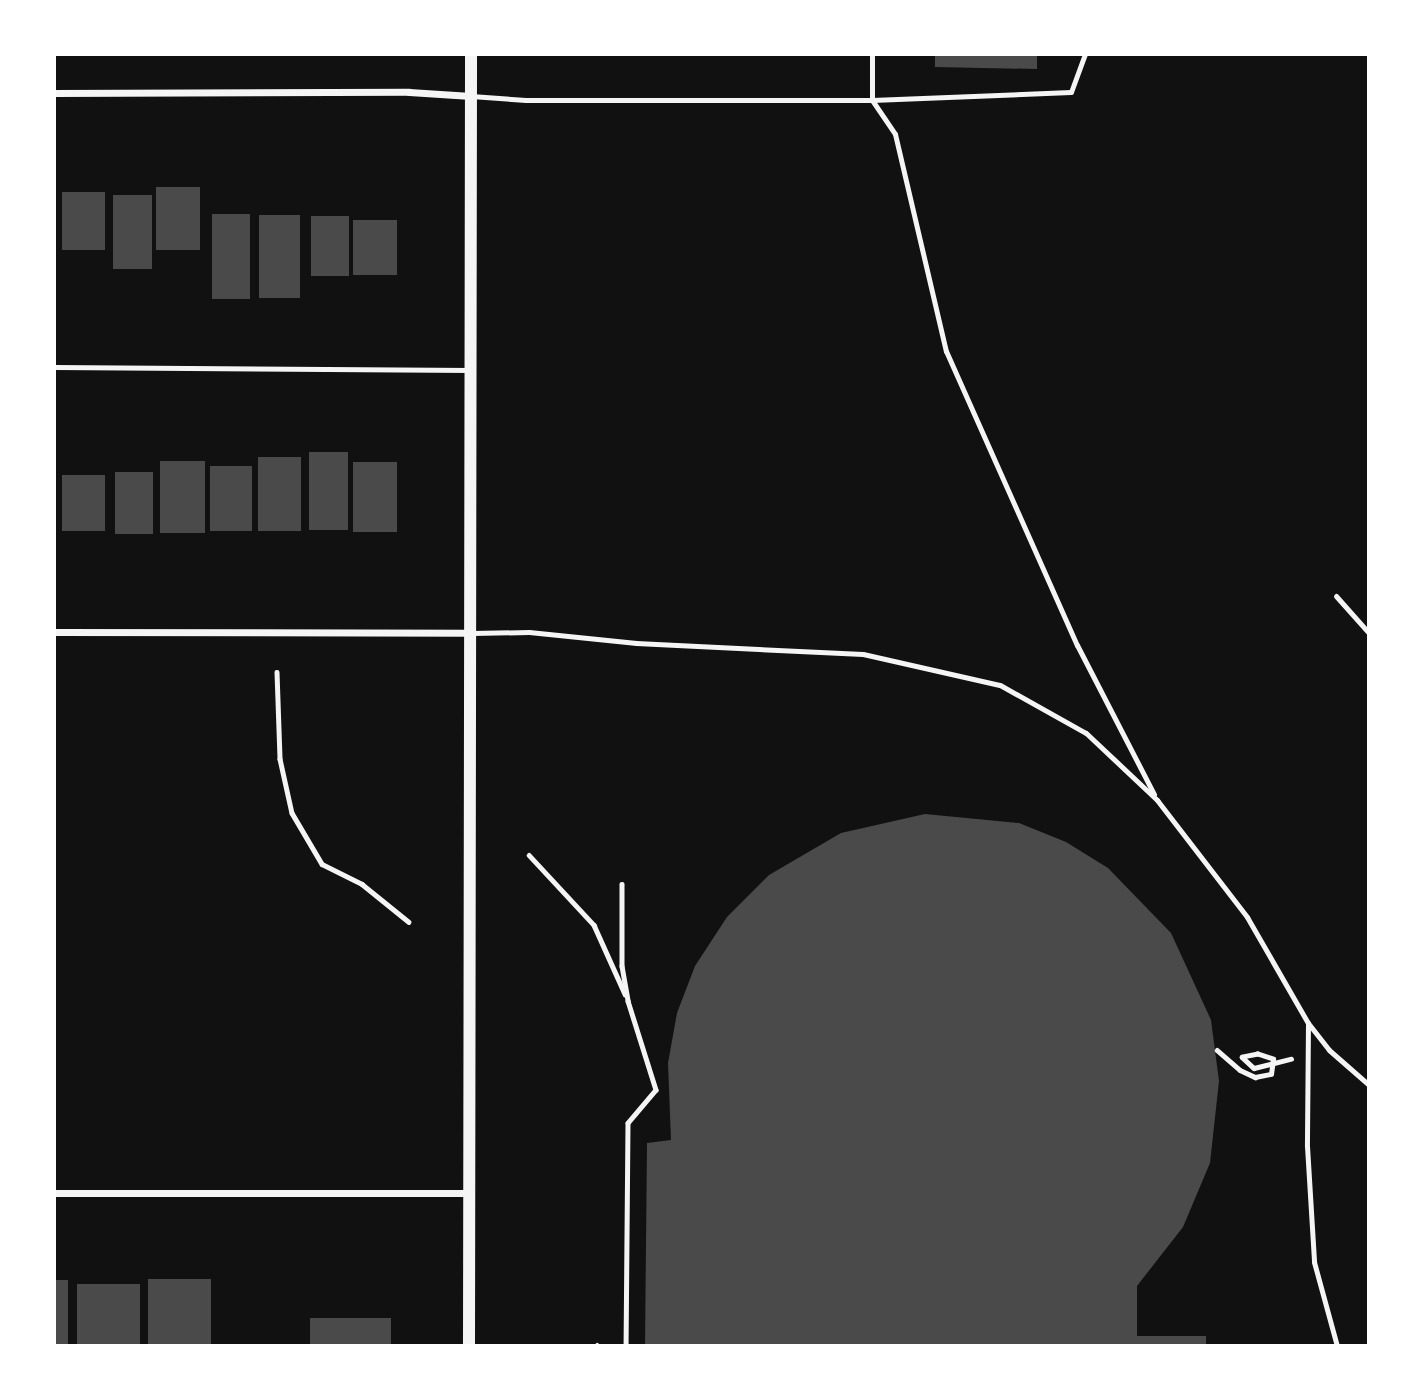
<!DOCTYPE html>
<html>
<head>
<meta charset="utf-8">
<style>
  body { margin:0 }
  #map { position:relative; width:1423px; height:1400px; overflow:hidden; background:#111; font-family:"Space Grotesk",sans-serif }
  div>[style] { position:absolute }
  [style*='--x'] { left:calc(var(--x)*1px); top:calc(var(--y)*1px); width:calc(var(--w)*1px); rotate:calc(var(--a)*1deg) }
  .building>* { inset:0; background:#4a4a4a }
  .path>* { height:4.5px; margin:-2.25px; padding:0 2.25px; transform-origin:2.25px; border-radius:2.25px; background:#f5f5f5 }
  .service>* { height:5px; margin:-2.5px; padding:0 2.5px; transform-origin:2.5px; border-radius:2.5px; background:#f5f5f5 }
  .minor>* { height:7px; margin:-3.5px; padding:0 3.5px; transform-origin:3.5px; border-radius:3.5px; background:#f5f5f5 }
  .tertiary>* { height:12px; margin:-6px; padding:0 6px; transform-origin:6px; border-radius:6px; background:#f5f5f5 }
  span { translate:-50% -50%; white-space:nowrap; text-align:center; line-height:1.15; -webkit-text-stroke:5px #fff; paint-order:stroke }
  .frame { position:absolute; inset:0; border:56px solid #fff; pointer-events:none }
</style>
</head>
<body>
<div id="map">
  <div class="building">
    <div style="clip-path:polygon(935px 54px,1037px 54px,1037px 69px,935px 67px)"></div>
    <div style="clip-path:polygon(156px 187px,200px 187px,200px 250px,156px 250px)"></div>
    <div style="clip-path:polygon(62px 192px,105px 192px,105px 250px,62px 250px)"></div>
    <div style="clip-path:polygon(113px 195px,152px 195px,152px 269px,113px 269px)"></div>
    <div style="clip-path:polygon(212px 214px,250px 214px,250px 299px,212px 299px)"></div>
    <div style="clip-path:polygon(259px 215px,300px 215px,300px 298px,259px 298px)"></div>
    <div style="clip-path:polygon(311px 216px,349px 216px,349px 276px,311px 276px)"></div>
    <div style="clip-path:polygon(353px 220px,397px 220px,397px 275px,353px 275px)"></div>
    <div style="clip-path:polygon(309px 452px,348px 452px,348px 530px,309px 530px)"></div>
    <div style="clip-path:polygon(258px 457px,301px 457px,301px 531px,258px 531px)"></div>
    <div style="clip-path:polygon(160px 461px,205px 461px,205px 533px,160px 533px)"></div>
    <div style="clip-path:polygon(353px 462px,397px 462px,397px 532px,353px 532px)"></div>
    <div style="clip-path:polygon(210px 466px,252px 466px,252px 531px,210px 531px)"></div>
    <div style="clip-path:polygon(115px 472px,153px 472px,153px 534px,115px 534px)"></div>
    <div style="clip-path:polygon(62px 475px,105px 475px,105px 531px,62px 531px)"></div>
    <div style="clip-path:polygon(925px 814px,1019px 823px,1066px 842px,1108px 868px,1171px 933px,1211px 1020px,1219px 1081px,1210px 1163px,1183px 1227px,1137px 1286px,1137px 1336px,1206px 1336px,1206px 1346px,645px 1346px,647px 1143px,671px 1140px,668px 1063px,677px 1013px,695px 966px,727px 917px,769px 875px,841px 833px)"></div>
    <div style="clip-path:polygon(148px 1279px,211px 1279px,211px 1344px,148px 1344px)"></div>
    <div style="clip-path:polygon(54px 1280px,68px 1280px,68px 1346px,54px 1346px)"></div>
    <div style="clip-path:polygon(77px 1284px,140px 1284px,140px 1346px,77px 1346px)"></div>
    <div style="clip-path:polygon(310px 1318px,391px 1318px,391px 1346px,310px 1346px)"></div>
  </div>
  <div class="path">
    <div style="--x:277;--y:672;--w:87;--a:88"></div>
    <div style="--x:280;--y:759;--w:55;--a:77.5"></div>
    <div style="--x:292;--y:813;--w:59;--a:59.5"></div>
    <div style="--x:322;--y:864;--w:45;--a:26.6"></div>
    <div style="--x:362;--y:884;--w:60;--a:39"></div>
    <div style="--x:529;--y:855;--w:96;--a:47.1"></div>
    <div style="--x:594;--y:925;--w:76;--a:65.8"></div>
    <div style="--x:622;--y:884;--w:82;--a:90"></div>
    <div style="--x:622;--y:966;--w:36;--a:80"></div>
    <div style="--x:628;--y:1001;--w:93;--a:72.5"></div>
    <div style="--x:656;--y:1090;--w:43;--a:130.3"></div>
    <div style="--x:628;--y:1123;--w:223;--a:90.5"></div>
    <div style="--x:1217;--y:1050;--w:30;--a:41"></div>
    <div style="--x:1240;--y:1070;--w:17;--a:25"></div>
    <div style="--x:1255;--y:1077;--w:16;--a:-11"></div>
    <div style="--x:1271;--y:1074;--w:15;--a:-82"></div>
    <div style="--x:1273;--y:1059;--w:16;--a:-162"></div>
    <div style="--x:1258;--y:1054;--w:16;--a:169"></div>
    <div style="--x:1242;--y:1057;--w:16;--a:43"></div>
    <div style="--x:1254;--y:1068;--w:38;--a:-14"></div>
    <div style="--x:597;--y:1345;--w:1;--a:45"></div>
  </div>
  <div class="service">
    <div style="--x:872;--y:54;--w:46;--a:90"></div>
    <div style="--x:872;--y:100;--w:41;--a:55.9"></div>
    <div style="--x:895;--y:134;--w:223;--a:76.8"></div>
    <div style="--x:946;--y:351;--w:322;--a:66"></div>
    <div style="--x:1077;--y:645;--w:168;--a:62.7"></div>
    <div style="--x:471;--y:96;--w:55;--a:4.2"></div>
    <div style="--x:526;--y:100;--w:346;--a:0"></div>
    <div style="--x:872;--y:100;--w:199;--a:-2.3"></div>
    <div style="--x:1071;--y:92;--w:40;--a:-69.8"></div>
    <div style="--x:54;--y:367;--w:417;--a:0.4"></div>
    <div style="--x:1336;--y:596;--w:50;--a:48.3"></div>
    <div style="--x:472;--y:633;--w:57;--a:-1"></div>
    <div style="--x:529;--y:632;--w:108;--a:5.9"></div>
    <div style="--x:636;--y:643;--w:227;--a:2.8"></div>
    <div style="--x:863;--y:654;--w:140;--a:12.8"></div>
    <div style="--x:1000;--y:685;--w:98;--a:29.2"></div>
    <div style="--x:1086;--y:733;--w:98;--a:43.3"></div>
    <div style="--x:1157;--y:800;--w:148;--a:52.4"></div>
    <div style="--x:1247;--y:917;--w:122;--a:60.1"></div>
    <div style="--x:1308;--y:1023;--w:34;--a:52"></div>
    <div style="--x:1329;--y:1050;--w:53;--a:41.2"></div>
    <div style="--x:1308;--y:1023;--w:123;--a:90.5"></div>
    <div style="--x:1307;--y:1146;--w:116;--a:86.5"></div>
    <div style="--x:1314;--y:1262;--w:87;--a:74.7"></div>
  </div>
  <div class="minor">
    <div style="--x:54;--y:93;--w:355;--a:-0.2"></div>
    <div style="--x:409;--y:92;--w:62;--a:3.7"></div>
    <div style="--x:54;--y:632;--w:416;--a:0.1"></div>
    <div style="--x:54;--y:1193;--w:416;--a:0"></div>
  </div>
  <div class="tertiary">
    <div style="--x:469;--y:1346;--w:1292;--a:-89.91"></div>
  </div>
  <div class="frame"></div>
</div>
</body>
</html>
